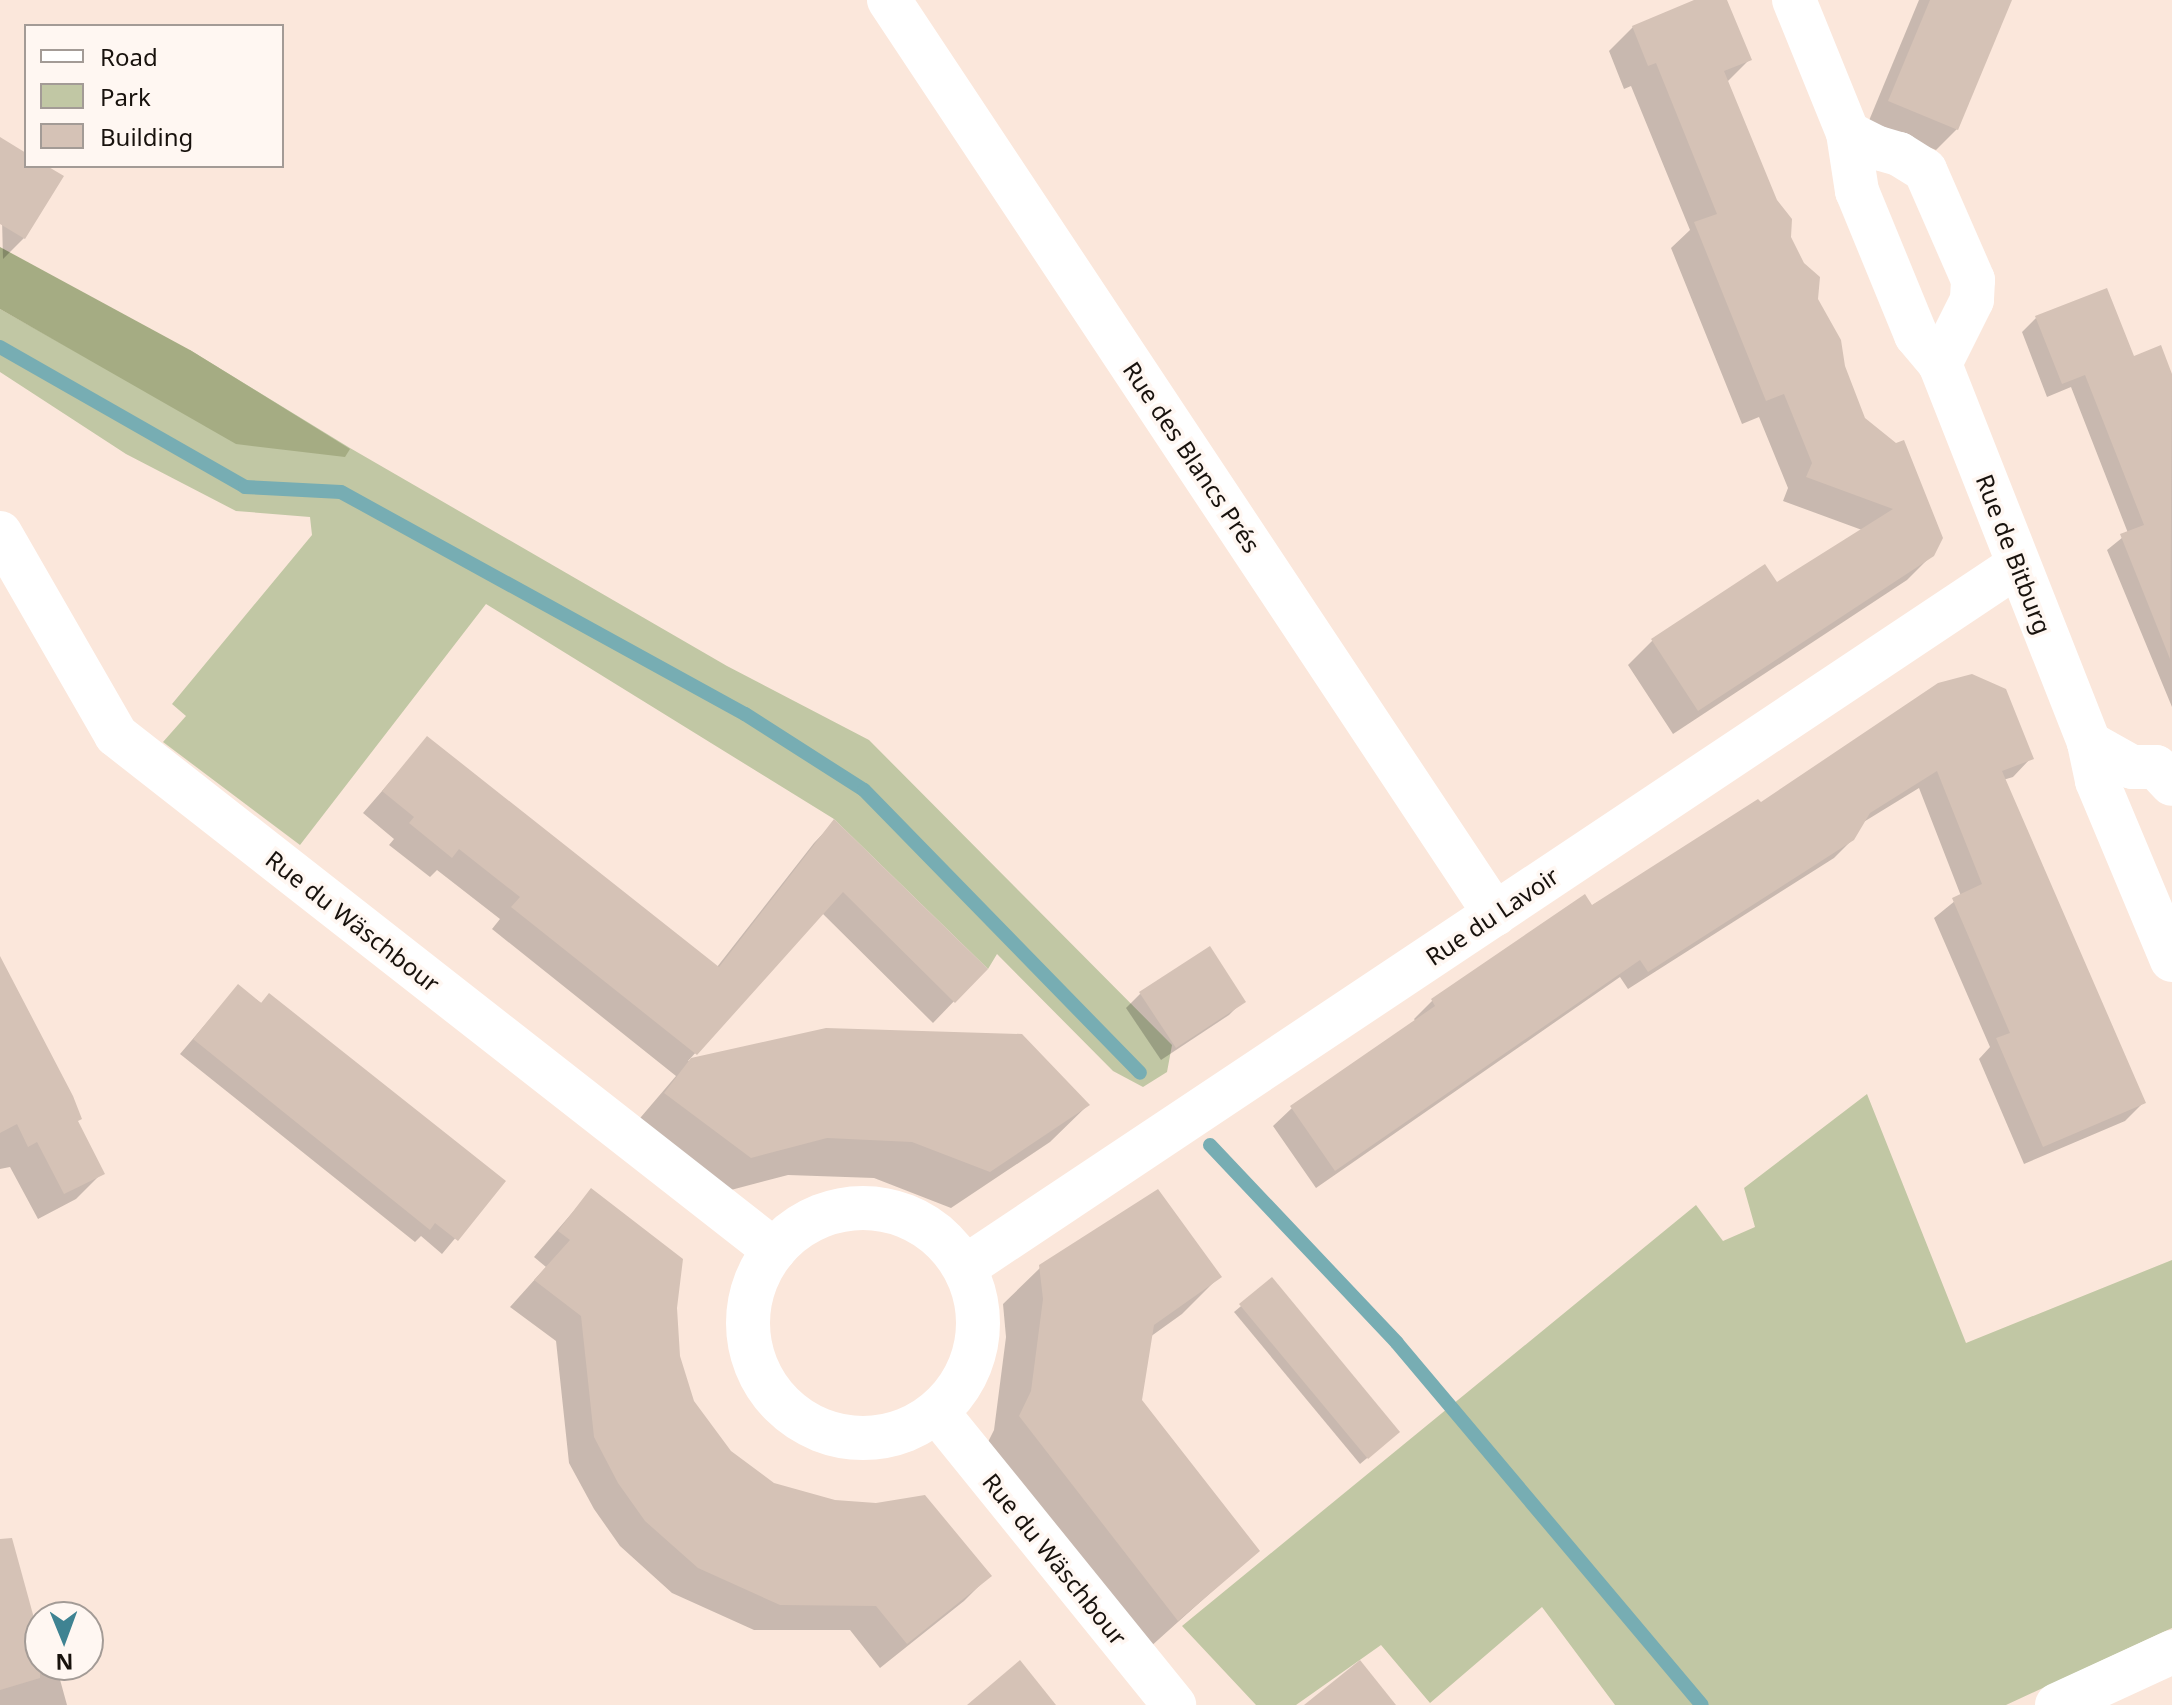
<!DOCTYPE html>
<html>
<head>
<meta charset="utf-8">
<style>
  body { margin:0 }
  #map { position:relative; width:2172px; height:1705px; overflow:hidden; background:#fbe7db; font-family:"Noto Sans",sans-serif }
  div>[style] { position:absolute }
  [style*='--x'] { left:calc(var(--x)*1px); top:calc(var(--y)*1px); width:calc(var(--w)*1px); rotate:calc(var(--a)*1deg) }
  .green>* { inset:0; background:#c1c7a4 }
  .forest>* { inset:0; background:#a5ac83 }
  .shadow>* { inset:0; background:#0003 }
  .stream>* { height:14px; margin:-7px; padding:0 7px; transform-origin:7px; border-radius:7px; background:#77adb3 }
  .building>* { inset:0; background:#d5c2b6 }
  .street>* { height:44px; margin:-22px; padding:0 22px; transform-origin:22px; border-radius:22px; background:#fff }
  .street>.ring { margin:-22px; padding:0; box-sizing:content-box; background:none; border:44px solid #fff; border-radius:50% }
  span { translate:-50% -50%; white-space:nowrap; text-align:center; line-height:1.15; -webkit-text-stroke:7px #fff7f2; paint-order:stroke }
  .street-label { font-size:24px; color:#18120d }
  .legend { position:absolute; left:24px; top:24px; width:260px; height:144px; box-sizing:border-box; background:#fff7f2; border:2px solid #a39b96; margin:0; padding:10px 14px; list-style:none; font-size:24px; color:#18120d }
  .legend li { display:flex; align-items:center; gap:16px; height:40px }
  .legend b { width:40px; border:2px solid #a39b96 }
  .north { position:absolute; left:24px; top:1601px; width:80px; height:80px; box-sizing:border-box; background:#fff7f2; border:2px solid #a39b96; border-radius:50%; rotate:179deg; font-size:22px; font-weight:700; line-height:32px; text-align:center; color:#18120d }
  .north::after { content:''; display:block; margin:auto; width:28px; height:36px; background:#3f8392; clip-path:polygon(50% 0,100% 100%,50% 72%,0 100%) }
</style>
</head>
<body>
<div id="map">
  <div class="green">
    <div style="clip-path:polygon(0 309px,155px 396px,190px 350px,350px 448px,727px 666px,869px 740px,1172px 1045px,1167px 1072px,1143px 1087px,1113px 1071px,997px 954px,988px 969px,834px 819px,486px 604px,300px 845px,163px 742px,186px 716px,172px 704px,312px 535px,310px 517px,236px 511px,126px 454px,0 372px)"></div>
    <div style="clip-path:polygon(1867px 1094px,1966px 1343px,2172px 1260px,2172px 1628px,2006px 1705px,1615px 1705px,1542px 1607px,1430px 1703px,1381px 1645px,1296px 1705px,1256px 1705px,1182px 1626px,1696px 1205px,1723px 1241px,1755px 1227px,1744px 1188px)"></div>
  </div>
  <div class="forest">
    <div style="clip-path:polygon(0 247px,190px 350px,350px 449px,345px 457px,236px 444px,0 309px)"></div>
  </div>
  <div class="shadow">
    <div style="clip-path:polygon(1699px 0,1725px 0,1750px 59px,1727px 82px,1864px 419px,1932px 555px,1907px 580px,1673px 734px,1628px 665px,1652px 641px,1764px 567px,1776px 585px,1862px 530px,1783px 501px,1788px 488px,1759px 417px,1742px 424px,1671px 248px,1690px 230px,1631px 86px,1624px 89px,1609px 51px,1633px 27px)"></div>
    <div style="clip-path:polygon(1919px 0,2010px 0,1957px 129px,1936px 150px,1868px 123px)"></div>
    <div style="clip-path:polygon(0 140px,26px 155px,26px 166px,44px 166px,24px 238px,3px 259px)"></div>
    <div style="clip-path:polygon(2036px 318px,2133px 358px,2160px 348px,2172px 379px,2172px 707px,2107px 550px,2128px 533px,2071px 387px,2047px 397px,2022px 332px)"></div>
    <div style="clip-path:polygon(1938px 685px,2031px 758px,2013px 777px,2003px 780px,2144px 1102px,2125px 1121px,2024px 1164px,1979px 1059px,1990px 1047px,1934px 918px,1961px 896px,1919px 788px,1862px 823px,1853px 839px,1834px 858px,1628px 989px,1620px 977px,1316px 1188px,1273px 1126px,1292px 1108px,1416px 1022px,1414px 1019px,1432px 1001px,1760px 805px)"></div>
    <div style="clip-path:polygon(427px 739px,717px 967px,814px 843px,834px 822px,985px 969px,933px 1023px,822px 913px,688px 1061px,826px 1030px,1088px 1105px,1050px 1142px,951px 1208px,874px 1178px,788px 1175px,712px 1195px,629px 1131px,676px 1076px,492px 929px,500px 919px,437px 870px,430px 877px,389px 845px,394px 839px,363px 813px)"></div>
    <div style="clip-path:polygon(0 960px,102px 1173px,76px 1199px,38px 1219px,10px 1167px,0 1169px)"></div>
    <div style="clip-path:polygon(238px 986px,503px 1181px,442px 1254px,421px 1236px,415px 1242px,180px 1054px)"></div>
    <div style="clip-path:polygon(1140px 994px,1243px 1001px,1229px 1015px,1161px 1060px,1126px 1008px)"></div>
    <div style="clip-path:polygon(591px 1191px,675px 1308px,678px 1356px,692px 1402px,730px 1453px,773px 1485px,834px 1502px,876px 1505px,989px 1576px,964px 1601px,880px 1668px,850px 1630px,754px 1630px,672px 1593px,620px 1546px,594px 1509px,569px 1463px,556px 1341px,510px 1307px,546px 1267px,534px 1257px)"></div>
    <div style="clip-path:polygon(1041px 1267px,1219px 1277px,1182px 1314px,1150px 1337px,1140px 1401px,1257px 1551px,1139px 1657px,982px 1454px,994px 1430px,1006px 1337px,1003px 1304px)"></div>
    <div style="clip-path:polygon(1272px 1280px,1391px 1438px,1360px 1464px,1234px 1312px)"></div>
    <div style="clip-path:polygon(0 1579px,34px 1627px,40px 1625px,40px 1665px,56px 1665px,67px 1705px,0 1705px)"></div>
  </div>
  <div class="stream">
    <div style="--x:0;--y:347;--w:282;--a:29.7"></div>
    <div style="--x:245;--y:487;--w:96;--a:3"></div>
    <div style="--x:341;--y:492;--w:461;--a:28.8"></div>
    <div style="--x:745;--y:714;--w:141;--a:32.6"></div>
    <div style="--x:864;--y:790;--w:395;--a:45.7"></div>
    <div style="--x:1210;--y:1145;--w:272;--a:46.6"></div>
    <div style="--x:1397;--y:1343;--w:473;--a:49.9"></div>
  </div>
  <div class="building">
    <div style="clip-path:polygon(1694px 0,1727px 0,1752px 60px,1724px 71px,1777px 200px,1792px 219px,1791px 237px,1804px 263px,1820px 277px,1818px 299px,1841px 340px,1845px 366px,1865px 418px,1896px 443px,1904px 440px,1943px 538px,1934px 556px,1698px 711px,1651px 639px,1765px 564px,1777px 582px,1893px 509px,1806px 477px,1812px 463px,1784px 394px,1766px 401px,1694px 222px,1717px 214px,1656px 63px,1648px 66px,1632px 26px)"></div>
    <div style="clip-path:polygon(1930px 0,2012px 0,1958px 130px,1888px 101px)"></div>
    <div style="clip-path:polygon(0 137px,26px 153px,26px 166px,47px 166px,64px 176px,25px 239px,0 224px)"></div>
    <div style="clip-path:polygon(2107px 288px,2134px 356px,2161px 345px,2172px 374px,2170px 659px,2120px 534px,2144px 525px,2085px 375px,2062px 384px,2035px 316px)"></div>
    <div style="clip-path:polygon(1972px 674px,2006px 689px,2034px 759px,2002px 771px,2146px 1103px,2043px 1147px,1996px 1038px,2010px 1033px,1952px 898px,1982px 884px,1937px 771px,1870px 813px,1854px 840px,1648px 972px,1640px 960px,1335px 1171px,1290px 1106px,1435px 1006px,1431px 999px,1585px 894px,1592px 905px,1758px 799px,1761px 802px,1938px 683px)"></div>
    <div style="clip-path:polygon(427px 736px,719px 967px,834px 819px,988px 969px,955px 1003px,843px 892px,697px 1055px,511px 907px,520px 897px,459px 849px,452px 858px,409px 823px,414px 817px,382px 791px)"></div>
    <div style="clip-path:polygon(1210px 946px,1246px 1002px,1176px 1048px,1139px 992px)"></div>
    <div style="clip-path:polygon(0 956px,73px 1096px,82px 1119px,78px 1121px,105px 1174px,64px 1194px,37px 1142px,28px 1147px,17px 1124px,0 1133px)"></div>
    <div style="clip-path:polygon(238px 984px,261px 1003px,269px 993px,506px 1181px,458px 1241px,435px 1223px,430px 1230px,193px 1039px)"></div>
    <div style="clip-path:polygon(826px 1028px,1022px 1034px,1090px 1105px,990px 1172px,912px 1142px,827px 1138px,751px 1158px,664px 1093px,691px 1058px)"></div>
    <div style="clip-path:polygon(591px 1188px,683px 1259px,677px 1308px,680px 1356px,694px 1401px,731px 1451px,774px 1483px,835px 1500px,876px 1503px,925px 1495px,992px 1576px,907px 1644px,876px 1606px,780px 1605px,698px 1568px,645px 1521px,618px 1483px,594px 1437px,581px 1316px,534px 1280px,570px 1240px,558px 1231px)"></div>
    <div style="clip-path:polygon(1158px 1189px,1222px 1277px,1154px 1325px,1142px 1400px,1260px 1551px,1178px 1621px,1019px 1416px,1031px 1391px,1043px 1299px,1039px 1265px)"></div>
    <div style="clip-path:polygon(1272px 1277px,1400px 1432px,1368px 1459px,1239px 1304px)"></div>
    <div style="clip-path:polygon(12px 1538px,40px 1640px,40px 1678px,0 1690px,0 1539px)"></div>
    <div style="clip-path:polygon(1020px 1660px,1056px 1705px,967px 1705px)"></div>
    <div style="clip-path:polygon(1360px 1660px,1396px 1705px,1304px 1705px)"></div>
  </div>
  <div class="street">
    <div style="--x:889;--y:0;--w:1097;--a:56.45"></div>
    <div style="--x:1794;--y:0;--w:144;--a:67.9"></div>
    <div style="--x:1848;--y:133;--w:59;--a:81.2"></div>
    <div style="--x:1857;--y:191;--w:156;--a:67.7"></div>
    <div style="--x:1916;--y:335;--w:38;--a:50"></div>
    <div style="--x:1940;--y:364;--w:407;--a:68.5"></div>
    <div style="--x:2089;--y:743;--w:39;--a:78"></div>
    <div style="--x:2097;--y:781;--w:194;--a:67.3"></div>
    <div style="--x:1848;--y:133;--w:34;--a:27"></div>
    <div style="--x:1878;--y:148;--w:22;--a:16"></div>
    <div style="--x:1899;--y:154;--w:31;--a:32"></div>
    <div style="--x:1925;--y:170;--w:120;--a:66.4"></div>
    <div style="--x:1973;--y:280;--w:20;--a:93"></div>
    <div style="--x:1972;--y:300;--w:72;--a:116.6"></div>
    <div style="--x:0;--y:533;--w:233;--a:60.1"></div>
    <div style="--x:116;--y:735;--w:836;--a:38.05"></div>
    <div style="--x:2089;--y:743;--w:49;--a:29.2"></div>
    <div style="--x:2132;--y:767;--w:24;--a:0"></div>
    <div style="--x:2156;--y:767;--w:23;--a:47"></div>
    <div class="ring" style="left:748px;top:1208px;width:186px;height:186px"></div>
    <div style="--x:965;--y:1267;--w:1266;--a:-33.69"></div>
    <div style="--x:937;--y:1412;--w:377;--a:51"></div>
    <div style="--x:2057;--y:1705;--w:127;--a:-24.7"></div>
  </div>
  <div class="street-label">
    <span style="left:1192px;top:457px;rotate:56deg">Rue des Blancs Prés</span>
    <span style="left:2014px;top:554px;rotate:69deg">Rue de Bitburg</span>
    <span style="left:1492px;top:916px;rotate:-34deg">Rue du Lavoir</span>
    <span style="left:353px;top:921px;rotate:38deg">Rue du Wäschbour</span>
    <span style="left:1055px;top:1559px;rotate:51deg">Rue du Wäschbour</span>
  </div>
  <ul class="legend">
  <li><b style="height:10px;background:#fff"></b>Road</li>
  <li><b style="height:22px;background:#c1c7a4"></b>Park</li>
  <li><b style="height:22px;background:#d5c2b6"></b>Building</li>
  </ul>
  <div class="north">N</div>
</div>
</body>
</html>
